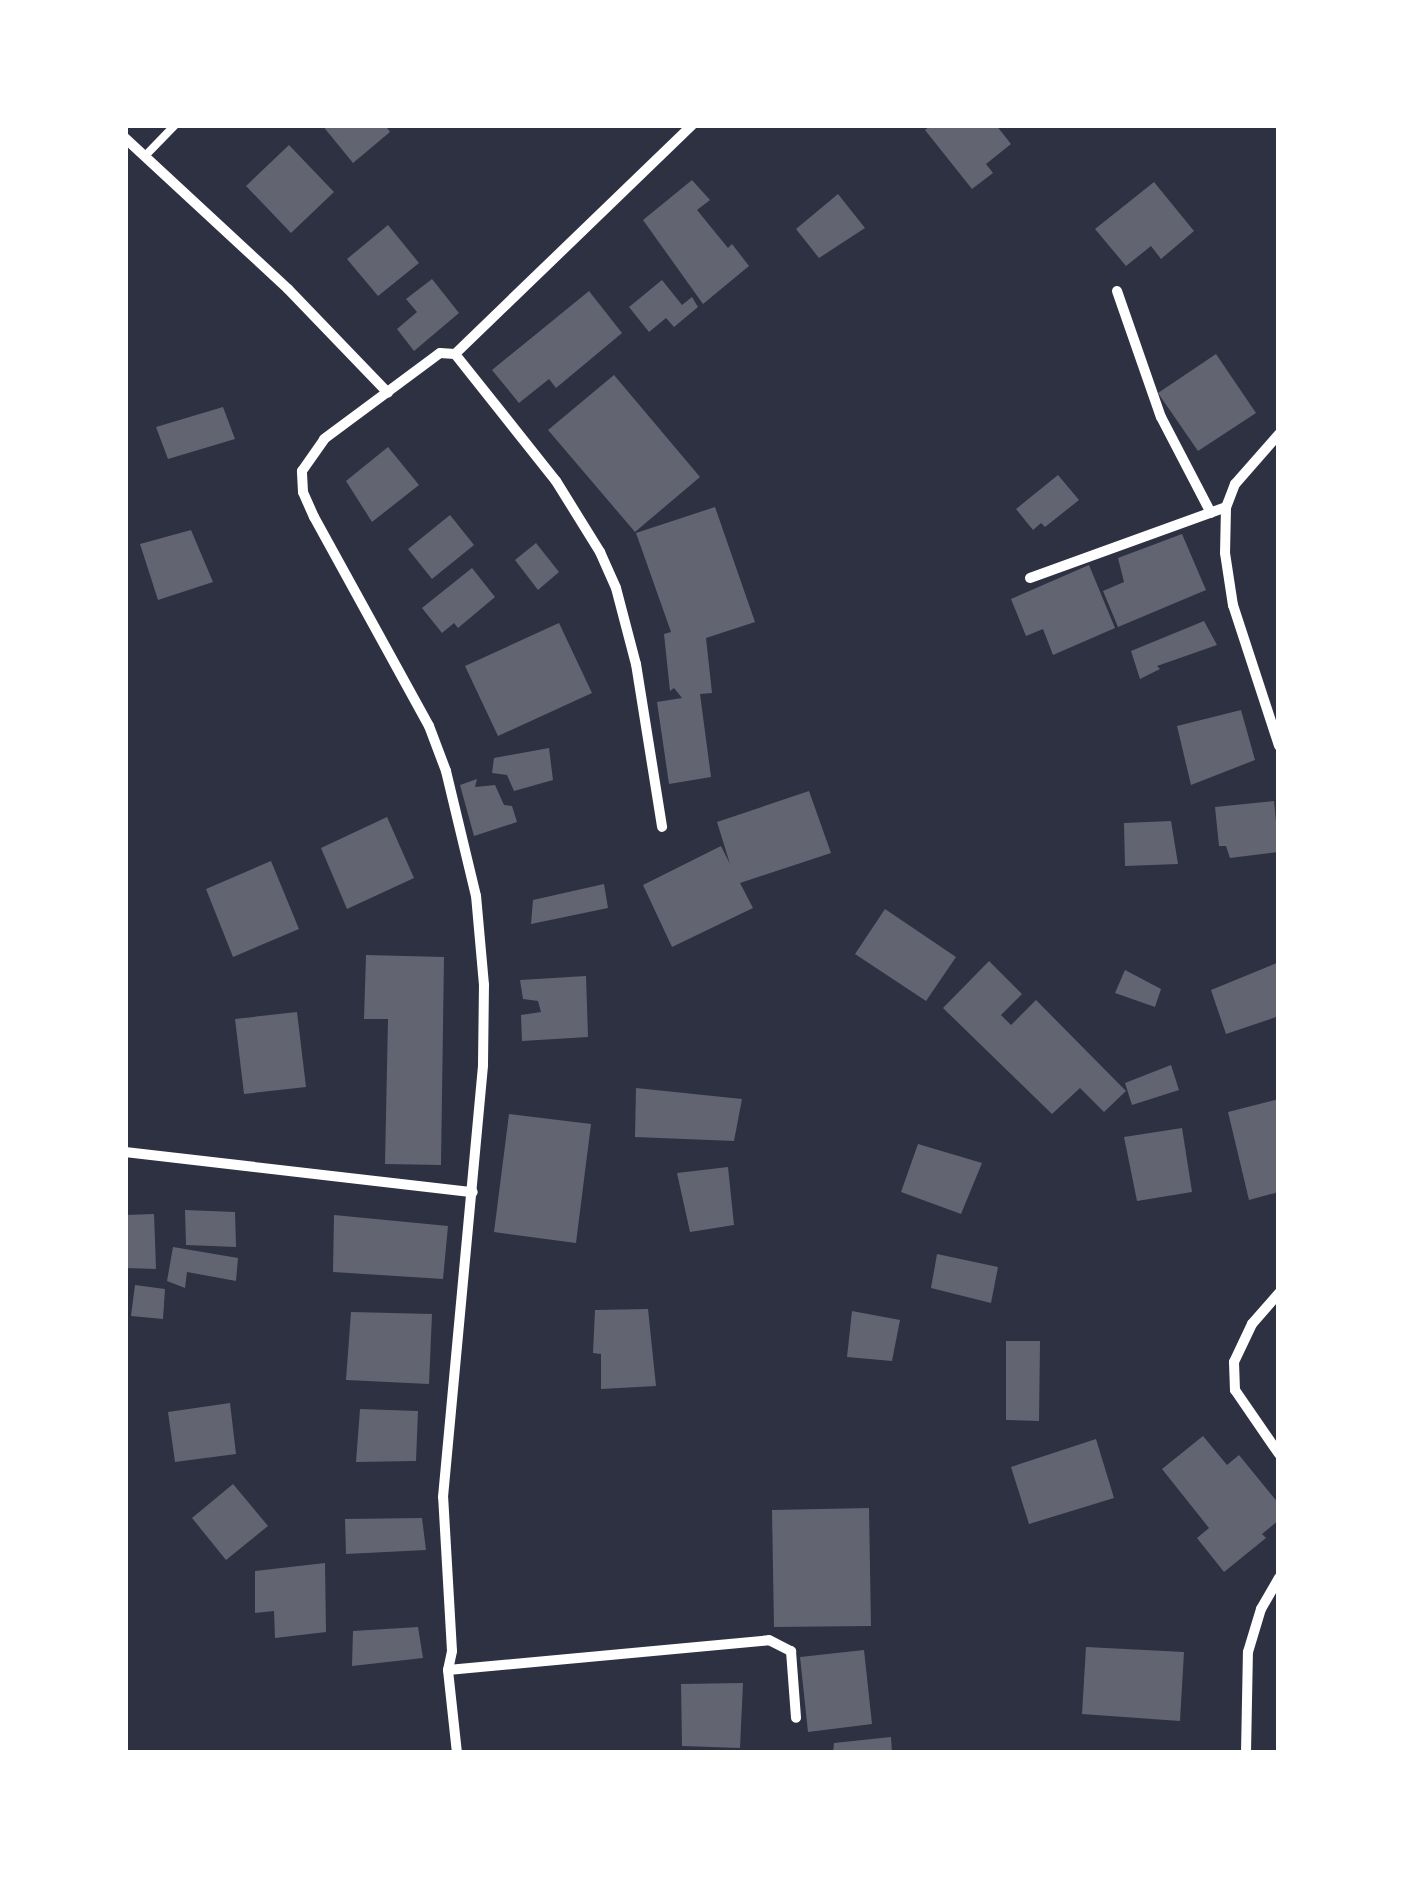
<!DOCTYPE html>
<html>
<head>
<meta charset="utf-8">
<style>
  body { margin:0 }
  #map { position:relative; width:1404px; height:1878px; overflow:hidden; background:#2d3142; font-family:"Varela Round",sans-serif }
  div>[style] { position:absolute }
  [style*='--x'] { left:calc(var(--x)*1px); top:calc(var(--y)*1px); width:calc(var(--w)*1px); rotate:calc(var(--a)*1deg) }
  .building>* { inset:0; background:#626471 }
  .service>* { height:8px; margin:-4px; padding:0 4px; transform-origin:4px; border-radius:4px; background:#fff }
  .minor>* { height:10px; margin:-5px; padding:0 5px; transform-origin:5px; border-radius:5px; background:#fff }
  span { translate:-50% -50%; white-space:nowrap; text-align:center; line-height:1.15; -webkit-text-stroke:9px #fff; paint-order:stroke }
  .frame { position:absolute; inset:0; border:128px solid #fff; pointer-events:none }
</style>
</head>
<body>
<div id="map">
  <div class="building">
    <div style="clip-path:polygon(322px 125px,385px 125px,390px 132px,353px 163px)"></div>
    <div style="clip-path:polygon(931px 125px,996px 125px,1011px 144px,986px 164px,993px 173px,972px 189px,925px 130px)"></div>
    <div style="clip-path:polygon(289px 145px,334px 192px,291px 233px,246px 186px)"></div>
    <div style="clip-path:polygon(692px 180px,710px 200px,697px 210px,728px 248px,732px 244px,749px 266px,703px 304px,643px 220px)"></div>
    <div style="clip-path:polygon(1154px 182px,1194px 231px,1161px 259px,1151px 246px,1126px 266px,1095px 229px)"></div>
    <div style="clip-path:polygon(838px 194px,865px 228px,819px 258px,796px 229px)"></div>
    <div style="clip-path:polygon(388px 225px,419px 263px,378px 296px,347px 259px)"></div>
    <div style="clip-path:polygon(432px 279px,459px 313px,414px 351px,397px 329px,417px 312px,406px 299px)"></div>
    <div style="clip-path:polygon(662px 280px,682px 305px,692px 297px,698px 307px,674px 327px,666px 318px,649px 332px,629px 307px)"></div>
    <div style="clip-path:polygon(589px 291px,622px 333px,556px 388px,549px 379px,519px 403px,492px 370px)"></div>
    <div style="clip-path:polygon(1216px 354px,1256px 413px,1198px 451px,1158px 393px)"></div>
    <div style="clip-path:polygon(614px 375px,700px 477px,635px 532px,548px 430px)"></div>
    <div style="clip-path:polygon(223px 407px,235px 439px,168px 459px,156px 427px)"></div>
    <div style="clip-path:polygon(388px 447px,419px 485px,372px 522px,346px 481px)"></div>
    <div style="clip-path:polygon(1058px 475px,1079px 500px,1045px 527px,1041px 523px,1033px 530px,1016px 509px)"></div>
    <div style="clip-path:polygon(715px 507px,755px 622px,706px 638px,712px 693px,700px 694px,711px 777px,669px 784px,657px 702px,682px 698px,674px 688px,670px 691px,664px 634px,671px 632px,636px 533px)"></div>
    <div style="clip-path:polygon(450px 515px,474px 545px,432px 579px,408px 549px)"></div>
    <div style="clip-path:polygon(191px 530px,213px 582px,158px 600px,140px 544px)"></div>
    <div style="clip-path:polygon(1182px 534px,1206px 590px,1118px 627px,1103px 591px,1124px 582px,1118px 558px)"></div>
    <div style="clip-path:polygon(536px 543px,559px 572px,538px 590px,515px 560px)"></div>
    <div style="clip-path:polygon(1089px 565px,1115px 628px,1053px 655px,1043px 629px,1026px 636px,1011px 599px)"></div>
    <div style="clip-path:polygon(472px 568px,495px 597px,458px 628px,454px 623px,442px 633px,422px 608px)"></div>
    <div style="clip-path:polygon(1204px 621px,1217px 645px,1157px 666px,1160px 669px,1140px 679px,1131px 651px)"></div>
    <div style="clip-path:polygon(559px 623px,592px 693px,498px 736px,465px 666px)"></div>
    <div style="clip-path:polygon(1241px 710px,1255px 760px,1191px 785px,1177px 726px)"></div>
    <div style="clip-path:polygon(549px 748px,553px 780px,514px 791px,507px 775px,492px 773px,494px 758px)"></div>
    <div style="clip-path:polygon(477px 779px,475px 787px,495px 785px,504px 805px,512px 806px,517px 822px,474px 836px,460px 785px)"></div>
    <div style="clip-path:polygon(809px 791px,831px 853px,740px 883px,753px 908px,672px 947px,643px 885px,721px 846px,730px 864px,717px 822px)"></div>
    <div style="clip-path:polygon(1274px 801px,1279px 852px,1230px 858px,1226px 846px,1219px 846px,1215px 807px)"></div>
    <div style="clip-path:polygon(387px 817px,414px 878px,347px 909px,321px 848px)"></div>
    <div style="clip-path:polygon(1171px 821px,1178px 864px,1125px 866px,1124px 823px)"></div>
    <div style="clip-path:polygon(271px 861px,299px 929px,233px 957px,206px 889px)"></div>
    <div style="clip-path:polygon(604px 884px,608px 908px,531px 924px,533px 900px)"></div>
    <div style="clip-path:polygon(885px 909px,956px 957px,926px 1001px,855px 954px)"></div>
    <div style="clip-path:polygon(366px 955px,444px 957px,441px 1165px,385px 1164px,388px 1019px,364px 1019px)"></div>
    <div style="clip-path:polygon(989px 961px,1022px 994px,1001px 1015px,1011px 1025px,1036px 1000px,1126px 1091px,1104px 1112px,1080px 1088px,1052px 1114px,943px 1008px)"></div>
    <div style="clip-path:polygon(1279px 962px,1279px 1016px,1226px 1034px,1211px 990px)"></div>
    <div style="clip-path:polygon(1125px 970px,1161px 989px,1155px 1007px,1115px 993px)"></div>
    <div style="clip-path:polygon(586px 976px,588px 1037px,522px 1041px,521px 1015px,541px 1012px,538px 1001px,523px 999px,520px 980px)"></div>
    <div style="clip-path:polygon(297px 1012px,306px 1087px,244px 1094px,235px 1019px)"></div>
    <div style="clip-path:polygon(1171px 1065px,1179px 1090px,1132px 1105px,1125px 1083px)"></div>
    <div style="clip-path:polygon(636px 1088px,742px 1099px,734px 1141px,635px 1137px)"></div>
    <div style="clip-path:polygon(1279px 1099px,1279px 1192px,1249px 1200px,1228px 1112px)"></div>
    <div style="clip-path:polygon(509px 1114px,591px 1124px,576px 1243px,494px 1232px)"></div>
    <div style="clip-path:polygon(1182px 1128px,1192px 1192px,1137px 1201px,1124px 1137px)"></div>
    <div style="clip-path:polygon(918px 1144px,982px 1163px,961px 1214px,901px 1192px)"></div>
    <div style="clip-path:polygon(728px 1167px,734px 1225px,690px 1232px,677px 1173px)"></div>
    <div style="clip-path:polygon(185px 1210px,235px 1212px,236px 1247px,186px 1245px)"></div>
    <div style="clip-path:polygon(154px 1214px,156px 1269px,125px 1268px,125px 1215px)"></div>
    <div style="clip-path:polygon(334px 1215px,448px 1226px,443px 1279px,333px 1272px)"></div>
    <div style="clip-path:polygon(173px 1247px,238px 1258px,236px 1281px,187px 1272px,185px 1288px,167px 1281px)"></div>
    <div style="clip-path:polygon(937px 1254px,998px 1267px,991px 1303px,931px 1288px)"></div>
    <div style="clip-path:polygon(135px 1285px,165px 1289px,163px 1319px,131px 1316px)"></div>
    <div style="clip-path:polygon(648px 1309px,656px 1386px,601px 1389px,601px 1354px,593px 1353px,595px 1310px)"></div>
    <div style="clip-path:polygon(852px 1311px,900px 1320px,892px 1361px,847px 1357px)"></div>
    <div style="clip-path:polygon(351px 1312px,432px 1314px,429px 1384px,346px 1380px)"></div>
    <div style="clip-path:polygon(1006px 1341px,1040px 1341px,1039px 1421px,1006px 1420px)"></div>
    <div style="clip-path:polygon(230px 1403px,236px 1454px,175px 1462px,168px 1412px)"></div>
    <div style="clip-path:polygon(360px 1409px,418px 1411px,416px 1461px,356px 1462px)"></div>
    <div style="clip-path:polygon(1203px 1436px,1227px 1465px,1239px 1455px,1279px 1504px,1279px 1520px,1262px 1534px,1266px 1538px,1224px 1572px,1197px 1538px,1209px 1528px,1162px 1469px)"></div>
    <div style="clip-path:polygon(1096px 1439px,1114px 1498px,1029px 1524px,1011px 1467px)"></div>
    <div style="clip-path:polygon(233px 1484px,268px 1526px,226px 1560px,192px 1518px)"></div>
    <div style="clip-path:polygon(869px 1508px,871px 1626px,774px 1627px,772px 1510px)"></div>
    <div style="clip-path:polygon(422px 1518px,426px 1550px,346px 1554px,345px 1519px)"></div>
    <div style="clip-path:polygon(325px 1563px,326px 1632px,275px 1638px,274px 1611px,255px 1613px,255px 1571px)"></div>
    <div style="clip-path:polygon(418px 1627px,423px 1658px,352px 1666px,353px 1631px)"></div>
    <div style="clip-path:polygon(1086px 1647px,1184px 1652px,1180px 1721px,1082px 1714px)"></div>
    <div style="clip-path:polygon(864px 1650px,872px 1724px,808px 1732px,800px 1657px)"></div>
    <div style="clip-path:polygon(743px 1683px,740px 1748px,682px 1746px,681px 1684px)"></div>
    <div style="clip-path:polygon(891px 1737px,892px 1753px,833px 1753px,834px 1743px)"></div>
  </div>
  <div class="service">
    <div style="--x:145;--y:156;--w:43;--a:-45.9"></div>
  </div>
  <div class="minor">
    <div style="--x:125;--y:138;--w:222;--a:42.8"></div>
    <div style="--x:288;--y:289;--w:144;--a:46.1"></div>
    <div style="--x:1117;--y:291;--w:133;--a:70.8"></div>
    <div style="--x:1161;--y:417;--w:108;--a:62.5"></div>
    <div style="--x:455;--y:354;--w:330;--a:-44"></div>
    <div style="--x:1279;--y:434;--w:67;--a:131.3"></div>
    <div style="--x:1235;--y:484;--w:25;--a:111"></div>
    <div style="--x:1226;--y:507;--w:46;--a:91.2"></div>
    <div style="--x:1225;--y:553;--w:53;--a:81.3"></div>
    <div style="--x:1233;--y:605;--w:148;--a:71.9"></div>
    <div style="--x:1030;--y:578;--w:208;--a:-19.9"></div>
    <div style="--x:125;--y:1152;--w:350;--a:6.6"></div>
    <div style="--x:1279;--y:1293;--w:41;--a:131.1"></div>
    <div style="--x:1252;--y:1324;--w:42;--a:115.3"></div>
    <div style="--x:1234;--y:1362;--w:28;--a:88"></div>
    <div style="--x:1235;--y:1390;--w:78;--a:55.5"></div>
    <div style="--x:448;--y:1670;--w:322;--a:-5.3"></div>
    <div style="--x:769;--y:1640;--w:25;--a:27"></div>
    <div style="--x:791;--y:1651;--w:67;--a:85.7"></div>
    <div style="--x:457;--y:1753;--w:83;--a:-96.2"></div>
    <div style="--x:448;--y:1670;--w:19;--a:-78"></div>
    <div style="--x:452;--y:1651;--w:154;--a:-93.3"></div>
    <div style="--x:443;--y:1497;--w:434;--a:-84.7"></div>
    <div style="--x:483;--y:1065;--w:80;--a:-89.3"></div>
    <div style="--x:484;--y:985;--w:89;--a:-95.1"></div>
    <div style="--x:476;--y:896;--w:129;--a:-103.5"></div>
    <div style="--x:446;--y:771;--w:48;--a:-110.7"></div>
    <div style="--x:429;--y:726;--w:239;--a:-118.8"></div>
    <div style="--x:314;--y:517;--w:27;--a:-114"></div>
    <div style="--x:303;--y:492;--w:21;--a:-93"></div>
    <div style="--x:302;--y:471;--w:39;--a:-55"></div>
    <div style="--x:324;--y:439;--w:144;--a:-36.6"></div>
    <div style="--x:440;--y:353;--w:15;--a:4"></div>
    <div style="--x:455;--y:354;--w:162;--a:51.5"></div>
    <div style="--x:556;--y:481;--w:84;--a:58.2"></div>
    <div style="--x:600;--y:552;--w:39;--a:66"></div>
    <div style="--x:616;--y:588;--w:79;--a:75.3"></div>
    <div style="--x:636;--y:664;--w:165;--a:80.9"></div>
    <div style="--x:1246;--y:1753;--w:101;--a:-88.9"></div>
    <div style="--x:1248;--y:1652;--w:45;--a:-73.2"></div>
    <div style="--x:1261;--y:1609;--w:36;--a:-60"></div>
  </div>
  <div class="frame"></div>
</div>
</body>
</html>
